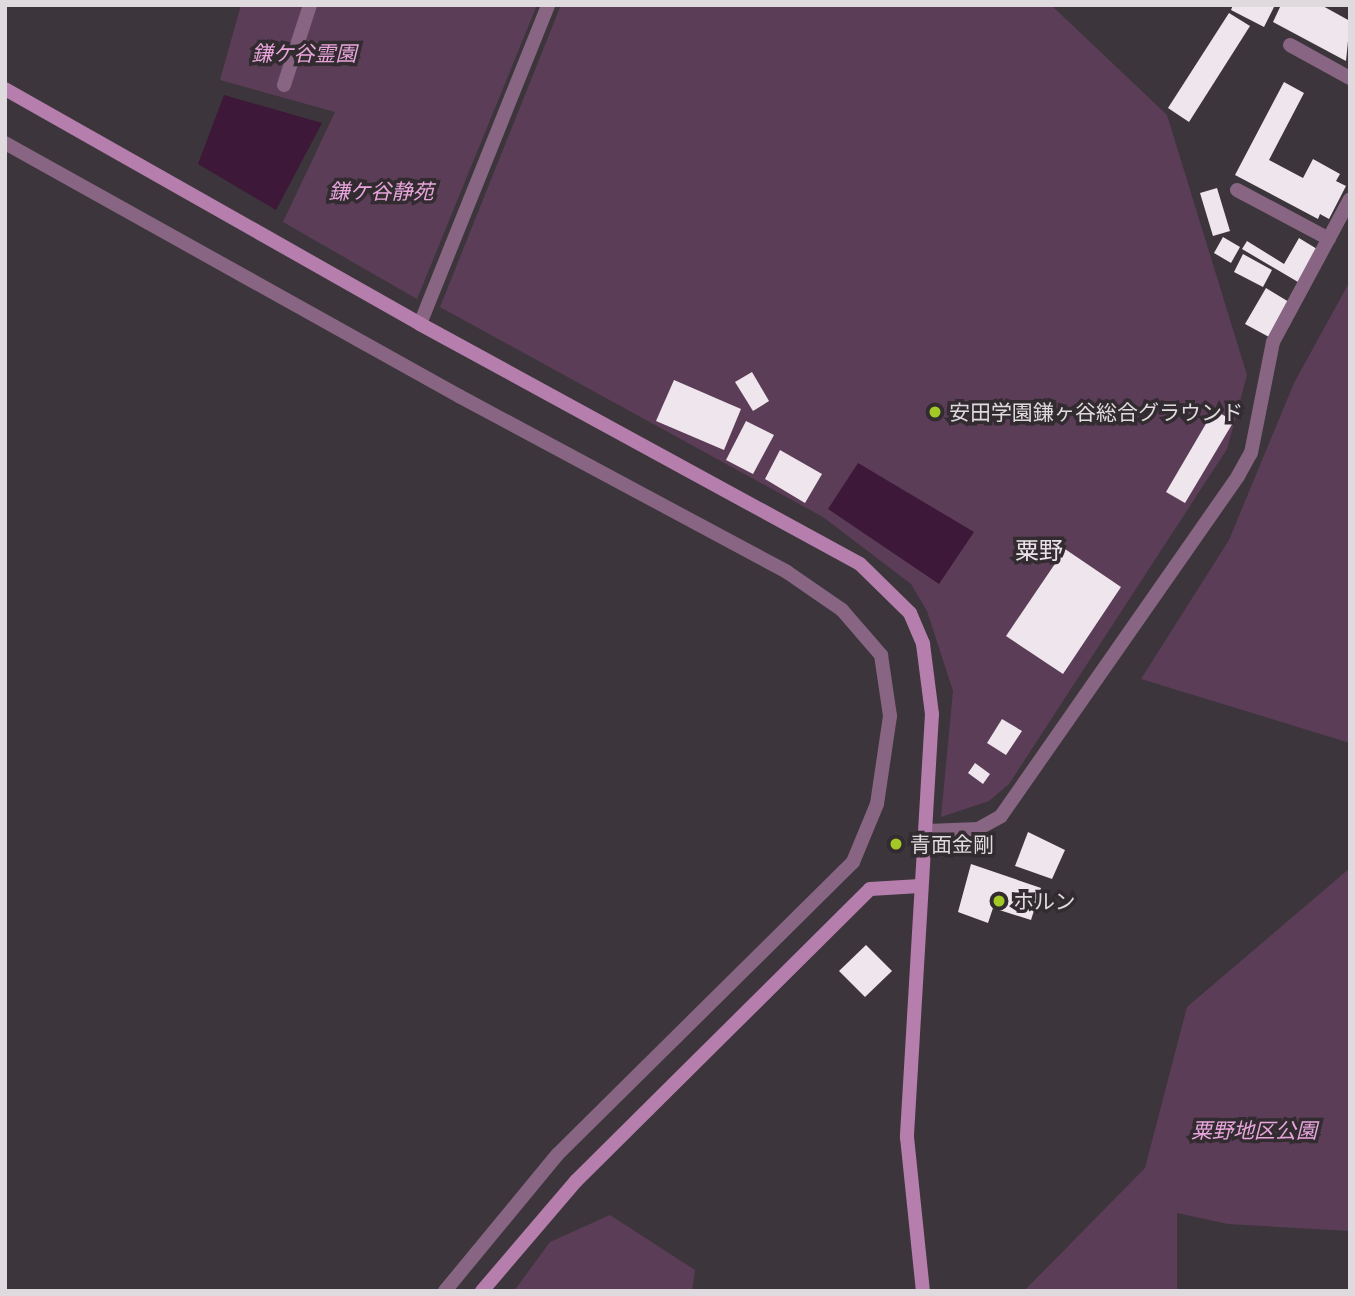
<!DOCTYPE html>
<html>
<head>
<meta charset="utf-8">
<style>
  body { margin:0 }
  #map { position:relative; width:1355px; height:1296px; overflow:hidden; background:#3c353b; font-family:"Noto Serif","Noto Sans JP",serif }
  div>[style] { position:absolute }
  [style*='--x'] { left:calc(var(--x)*1px); top:calc(var(--y)*1px); width:calc(var(--w)*1px); rotate:calc(var(--a)*1deg) }
  .green>* { inset:0; background:#5c3d57 }
  .water>* { inset:0; background:#3d1838 }
  .building>* { inset:0; background:#efe6ed }
  .lane>* { height:14px; margin:-7px; padding:0 7px; transform-origin:7px; border-radius:7px; background:#886582 }
  .street>* { height:14px; margin:-7px; padding:0 7px; transform-origin:7px; border-radius:7px; background:#886582 }
  .secondary>* { height:14px; margin:-7px; padding:0 7px; transform-origin:7px; border-radius:7px; background:#b57eac }
  .dots>* { width:19px; height:19px; translate:-50% -50%; box-sizing:border-box; border:4px solid #322b30; border-radius:50% }
  span { translate:-50% -50%; white-space:nowrap; text-align:center; line-height:1.15; -webkit-text-stroke:7px #322b30; paint-order:stroke }
  .park-label { font-size:21px; color:#e8a5dc; font-style:italic }
  .poi-label { font-size:21px; color:#dfdade }
  .left { translate:0 -50%; text-align:left }
  .quarter-label { font-size:24px; color:#eae1e8 }
  .frame { position:absolute; inset:0; border:7px solid #dfdade; pointer-events:none }
</style>
</head>
<body>
<div id="map">
  <div class="green">
    <div style="clip-path:polygon(241px 5px,537px 5px,417px 299px,283px 222px,335px 112px,220px 80px)"></div>
    <div style="clip-path:polygon(561px 5px,1051px 5px,1167px 115px,1247px 375px,1227px 449px,1009px 784px,989px 801px,941px 817px,953px 691px,927px 611px,911px 584px,823px 517px,440px 307px)"></div>
    <div style="clip-path:polygon(1350px 281px,1350px 743px,1141px 679px,1229px 540px,1294px 383px)"></div>
    <div style="clip-path:polygon(1350px 868px,1350px 1231px,1228px 1224px,1177px 1213px,1177px 1291px,1024px 1291px,1145px 1168px,1187px 1007px)"></div>
    <div style="clip-path:polygon(610px 1215px,695px 1270px,692px 1291px,514px 1291px,550px 1242px)"></div>
  </div>
  <div class="water">
    <div style="clip-path:polygon(224px 95px,322px 123px,276px 210px,198px 164px)"></div>
    <div style="clip-path:polygon(858px 463px,974px 532px,939px 584px,828px 509px)"></div>
  </div>
  <div class="building">
    <div style="clip-path:polygon(1233px 5px,1275px 5px,1264px 27px,1231px 10px)"></div>
    <div style="clip-path:polygon(1281px 5px,1321px 5px,1350px 21px,1346px 61px,1273px 22px)"></div>
    <div style="clip-path:polygon(1229px 13px,1250px 26px,1189px 122px,1168px 108px)"></div>
    <div style="clip-path:polygon(1284px 82px,1304px 93px,1269px 160px,1303px 178px,1313px 159px,1340px 174px,1336px 181px,1346px 186px,1329px 219px,1320px 214px,1318px 219px,1235px 175px)"></div>
    <div style="clip-path:polygon(1217px 188px,1230px 231px,1213px 236px,1200px 193px)"></div>
    <div style="clip-path:polygon(1223px 237px,1240px 247px,1231px 263px,1214px 253px)"></div>
    <div style="clip-path:polygon(1299px 238px,1317px 249px,1298px 282px,1242px 249px,1247px 241px,1284px 264px)"></div>
    <div style="clip-path:polygon(1243px 254px,1272px 270px,1263px 287px,1234px 272px)"></div>
    <div style="clip-path:polygon(1266px 288px,1289px 302px,1269px 337px,1245px 324px)"></div>
    <div style="clip-path:polygon(752px 372px,769px 401px,753px 411px,735px 382px)"></div>
    <div style="clip-path:polygon(674px 380px,741px 409px,724px 450px,656px 421px)"></div>
    <div style="clip-path:polygon(1214px 410px,1234px 421px,1185px 503px,1166px 492px)"></div>
    <div style="clip-path:polygon(746px 421px,774px 435px,753px 474px,726px 460px)"></div>
    <div style="clip-path:polygon(780px 450px,822px 474px,805px 503px,765px 479px)"></div>
    <div style="clip-path:polygon(1065px 549px,1121px 587px,1063px 674px,1006px 636px)"></div>
    <div style="clip-path:polygon(1002px 719px,1022px 731px,1006px 755px,987px 743px)"></div>
    <div style="clip-path:polygon(975px 763px,990px 774px,983px 784px,968px 773px)"></div>
    <div style="clip-path:polygon(1028px 832px,1065px 850px,1052px 879px,1015px 866px)"></div>
    <div style="clip-path:polygon(971px 864px,1041px 888px,1031px 920px,993px 908px,988px 923px,958px 912px)"></div>
    <div style="clip-path:polygon(866px 945px,892px 971px,865px 997px,839px 971px)"></div>
  </div>
  <div class="lane">
    <div style="--x:1290;--y:45;--w:68;--a:28.8"></div>
    <div style="--x:284;--y:85;--w:84;--a:-72"></div>
    <div style="--x:5;--y:143;--w:520;--a:29.13"></div>
    <div style="--x:459;--y:396;--w:372;--a:28.2"></div>
    <div style="--x:787;--y:572;--w:67;--a:34.6"></div>
    <div style="--x:842;--y:610;--w:60;--a:49.1"></div>
    <div style="--x:881;--y:655;--w:62;--a:81.6"></div>
    <div style="--x:890;--y:716;--w:89;--a:98.4"></div>
    <div style="--x:877;--y:804;--w:63;--a:112.5"></div>
    <div style="--x:853;--y:862;--w:416;--a:135.3"></div>
    <div style="--x:557;--y:1155;--w:176;--a:129.5"></div>
    <div style="--x:1237;--y:190;--w:104;--a:28"></div>
  </div>
  <div class="street">
    <div style="--x:420;--y:324;--w:344;--a:-68.1"></div>
    <div style="--x:927;--y:831;--w:51;--a:-2.2"></div>
    <div style="--x:978;--y:829;--w:26;--a:-29"></div>
    <div style="--x:1001;--y:816;--w:414;--a:-55.1"></div>
    <div style="--x:1238;--y:476;--w:26;--a:-61"></div>
    <div style="--x:1251;--y:453;--w:113;--a:-78.8"></div>
    <div style="--x:1273;--y:342;--w:162;--a:-61.7"></div>
  </div>
  <div class="secondary">
    <div style="--x:5;--y:89;--w:477;--a:29.5"></div>
    <div style="--x:420;--y:324;--w:501;--a:28.61"></div>
    <div style="--x:860;--y:564;--w:70;--a:44.4"></div>
    <div style="--x:910;--y:613;--w:34;--a:67"></div>
    <div style="--x:923;--y:644;--w:71;--a:82.7"></div>
    <div style="--x:932;--y:714;--w:424;--a:93.4"></div>
    <div style="--x:907;--y:1137;--w:155;--a:84.1"></div>
    <div style="--x:482;--y:1291;--w:145;--a:-49.5"></div>
    <div style="--x:576;--y:1181;--w:414;--a:-44.8"></div>
    <div style="--x:870;--y:889;--w:50;--a:-3.4"></div>
  </div>
  <div class="dots">
    <div style="left:935px;top:412px;background:#a3c927"></div>
    <div style="left:896px;top:844px;background:#a3c927"></div>
    <div style="left:999px;top:901px;background:#a3c927"></div>
  </div>
  <div class="park-label">
    <span style="left:304px;top:53px">鎌ケ谷霊園</span>
    <span style="left:381px;top:191px">鎌ケ谷静苑</span>
    <span style="left:1254px;top:1130px">粟野地区公園</span>
  </div>
  <div class="poi-label">
    <span class="left" style="left:949px;top:412px">安田学園鎌ヶ谷総合グラウンド</span>
    <span class="left" style="left:910px;top:844px">青面金剛</span>
    <span class="left" style="left:1013px;top:901px">ホルン</span>
  </div>
  <div class="quarter-label">
    <span style="left:1039px;top:550px">粟野</span>
  </div>
  <div class="frame"></div>
</div>
</body>
</html>
